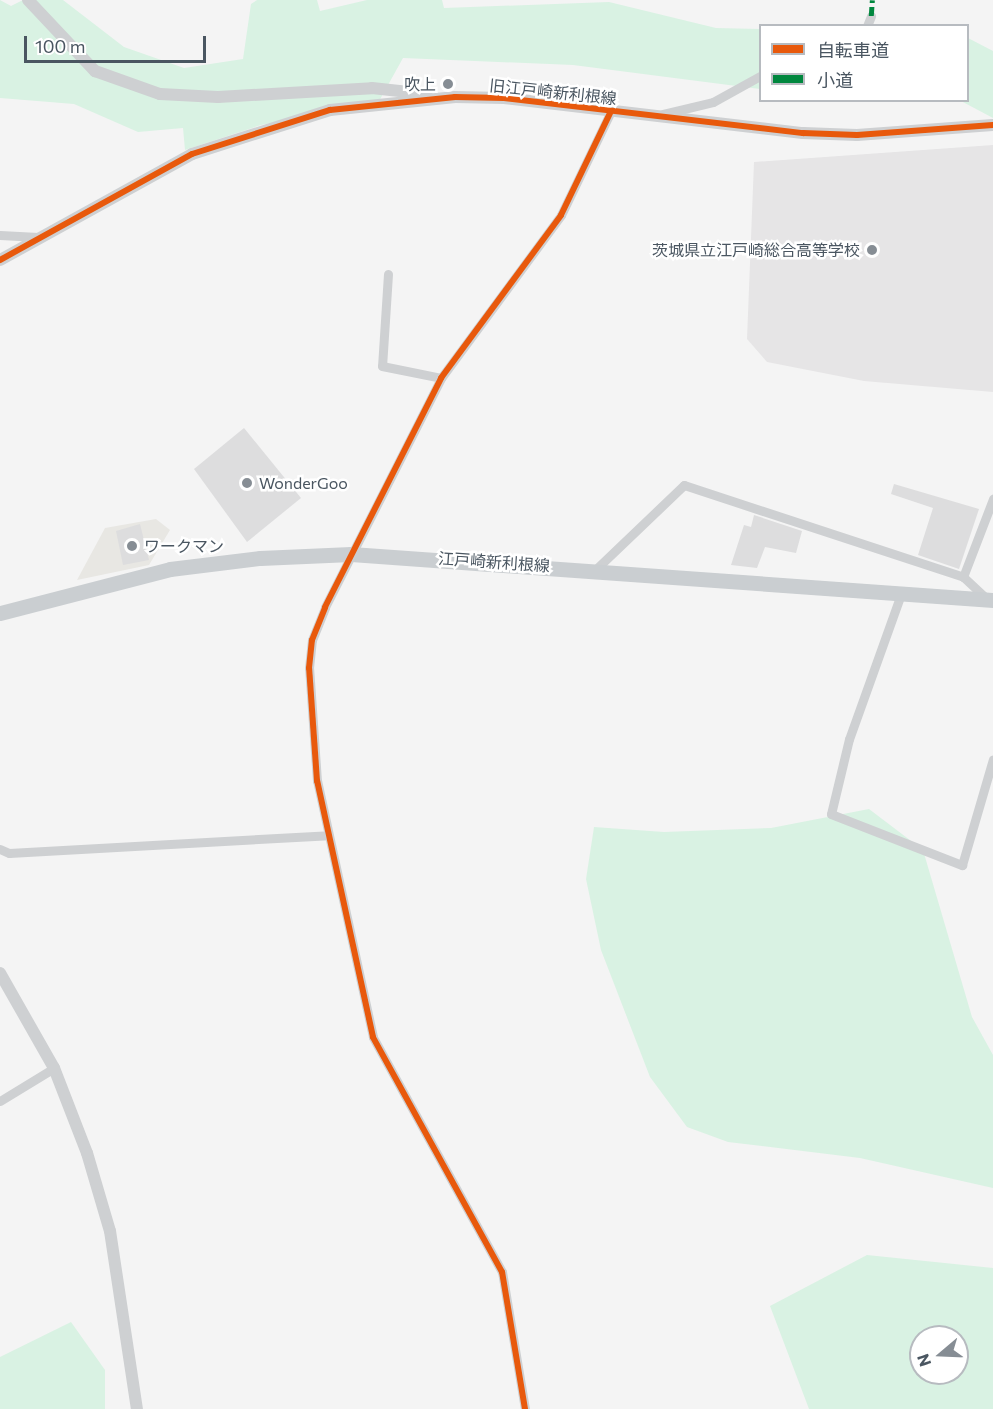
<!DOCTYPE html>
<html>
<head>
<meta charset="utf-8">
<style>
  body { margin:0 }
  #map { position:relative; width:993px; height:1409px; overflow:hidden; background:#f4f4f4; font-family:Commissioner,"Noto Sans JP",sans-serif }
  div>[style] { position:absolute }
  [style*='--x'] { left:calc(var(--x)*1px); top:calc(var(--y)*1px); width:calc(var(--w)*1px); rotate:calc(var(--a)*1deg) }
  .commercial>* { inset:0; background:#e8e7e3 }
  .education>* { inset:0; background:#e6e5e6 }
  .green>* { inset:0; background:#d9f2e3 }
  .building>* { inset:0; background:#ddddde }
  .minor>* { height:9px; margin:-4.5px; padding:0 4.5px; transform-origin:4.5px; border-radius:4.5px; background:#ced0d2 }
  .tertiary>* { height:12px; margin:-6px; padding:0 6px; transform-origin:6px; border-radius:6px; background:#ced0d2 }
  .primary>* { height:15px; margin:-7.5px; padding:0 7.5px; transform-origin:7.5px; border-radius:7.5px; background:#caced1 }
  .quiet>* { height:4.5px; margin-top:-2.25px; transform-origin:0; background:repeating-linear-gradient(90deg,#00873e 0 9px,transparent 0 13.5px) }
  .cycleway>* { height:6px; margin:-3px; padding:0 3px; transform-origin:3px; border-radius:3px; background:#e8590c }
  .dots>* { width:16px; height:16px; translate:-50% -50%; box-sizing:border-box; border:3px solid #fff; border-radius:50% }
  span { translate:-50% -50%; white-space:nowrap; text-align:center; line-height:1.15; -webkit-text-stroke:5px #fff; paint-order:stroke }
  .poi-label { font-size:16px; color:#4a5661 }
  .right { translate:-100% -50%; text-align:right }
  .left { translate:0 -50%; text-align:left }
  .street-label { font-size:16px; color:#4a5661 }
  .legend { position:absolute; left:759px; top:24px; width:210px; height:78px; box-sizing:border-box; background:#fff; border:2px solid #b7bbc0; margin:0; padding:8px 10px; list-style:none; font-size:18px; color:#4a5661 }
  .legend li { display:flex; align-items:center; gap:12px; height:30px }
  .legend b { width:30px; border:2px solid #b7bbc0 }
  .north { position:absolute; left:909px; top:1325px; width:60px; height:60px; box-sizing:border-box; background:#fff; border:2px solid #b7bbc0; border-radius:50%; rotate:251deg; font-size:16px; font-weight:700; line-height:24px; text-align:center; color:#4a5661 }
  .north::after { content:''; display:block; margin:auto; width:21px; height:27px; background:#868d94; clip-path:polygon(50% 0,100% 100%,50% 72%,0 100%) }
  .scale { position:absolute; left:24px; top:36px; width:182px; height:27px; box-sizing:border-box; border:3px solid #4a5661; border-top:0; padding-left:8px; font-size:18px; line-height:21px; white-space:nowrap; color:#4a5661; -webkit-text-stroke:4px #fff; paint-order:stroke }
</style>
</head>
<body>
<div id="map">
  <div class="commercial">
    <div style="clip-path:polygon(156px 519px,170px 530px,149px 565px,77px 580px,105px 528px)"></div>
  </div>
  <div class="education">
    <div style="clip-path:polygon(993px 145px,993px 392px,864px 381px,767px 362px,747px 339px,754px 162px)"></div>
  </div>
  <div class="green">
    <div style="clip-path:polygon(0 0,11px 6px,23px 0,63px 0,124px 47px,184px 68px,243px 59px,251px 4px,257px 0,317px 0,320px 11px,367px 0,442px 0,444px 8px,609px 2px,716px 28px,760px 29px,760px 89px,573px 65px,403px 58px,378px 103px,261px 125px,185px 150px,183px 128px,138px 132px,74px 104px,0 98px)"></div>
    <div style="clip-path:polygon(968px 38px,993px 51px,993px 118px,961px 101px,968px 100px)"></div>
    <div style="clip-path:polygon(869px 809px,923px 850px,972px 1017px,993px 1055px,993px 1188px,860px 1158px,728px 1142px,687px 1127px,650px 1077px,601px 950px,586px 879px,594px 827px,664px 832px,771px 828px)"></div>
    <div style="clip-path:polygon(evenodd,867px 1255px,993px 1268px,993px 1409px,809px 1409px,770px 1306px,867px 1255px,921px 1337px,957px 1337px,957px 1373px,921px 1373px,921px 1337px)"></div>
    <div style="clip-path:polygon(71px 1322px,105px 1370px,105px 1409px,0 1409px,0 1357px)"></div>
  </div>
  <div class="building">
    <div style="clip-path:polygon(244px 428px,301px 498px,247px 542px,194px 469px)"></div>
    <div style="clip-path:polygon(894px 484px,979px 509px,959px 569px,918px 555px,933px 508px,891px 494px)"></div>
    <div style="clip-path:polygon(754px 515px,802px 531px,796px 553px,765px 547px,757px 568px,731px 565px,744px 525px,751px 527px)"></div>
    <div style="clip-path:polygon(140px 524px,149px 560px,123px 565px,116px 531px)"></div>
  </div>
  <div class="minor">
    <div style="--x:867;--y:26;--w:11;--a:-68"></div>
    <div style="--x:663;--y:114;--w:51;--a:-13.5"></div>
    <div style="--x:713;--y:102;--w:54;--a:-29"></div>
    <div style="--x:0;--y:235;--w:38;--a:3"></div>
    <div style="--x:388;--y:274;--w:92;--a:93.7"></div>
    <div style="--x:382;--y:366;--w:60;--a:11.5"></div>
    <div style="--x:595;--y:570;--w:123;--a:-43.7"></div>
    <div style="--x:684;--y:485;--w:294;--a:18.2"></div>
    <div style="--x:901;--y:594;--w:154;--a:109.7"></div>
    <div style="--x:849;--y:739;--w:77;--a:103.5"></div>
    <div style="--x:831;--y:814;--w:141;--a:21.3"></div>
    <div style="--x:962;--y:865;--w:110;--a:-73.7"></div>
    <div style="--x:987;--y:599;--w:33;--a:-137"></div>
    <div style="--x:963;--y:577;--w:84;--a:-69"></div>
    <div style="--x:0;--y:849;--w:10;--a:24"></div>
    <div style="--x:9;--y:853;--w:320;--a:-3.2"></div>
    <div style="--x:0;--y:1101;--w:63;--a:-31.4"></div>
    <div style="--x:525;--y:1409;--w:139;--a:-99.5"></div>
    <div style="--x:502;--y:1272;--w:268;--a:-118.8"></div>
    <div style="--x:373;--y:1037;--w:262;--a:-102.3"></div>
    <div style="--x:317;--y:781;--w:113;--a:-94"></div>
    <div style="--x:309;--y:668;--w:28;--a:-84"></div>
    <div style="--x:312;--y:640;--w:35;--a:-68"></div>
    <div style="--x:325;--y:607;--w:257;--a:-63.1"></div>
    <div style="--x:441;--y:378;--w:202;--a:-53.6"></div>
    <div style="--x:561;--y:215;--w:115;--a:-64.3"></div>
  </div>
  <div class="tertiary">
    <div style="--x:28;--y:0;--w:98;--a:46.7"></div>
    <div style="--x:95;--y:71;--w:69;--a:19.5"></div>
    <div style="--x:160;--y:94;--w:58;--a:3"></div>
    <div style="--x:218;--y:97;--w:154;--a:-3.3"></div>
    <div style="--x:372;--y:88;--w:55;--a:6.2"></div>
    <div style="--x:0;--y:260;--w:219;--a:-28.9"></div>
    <div style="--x:192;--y:154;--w:145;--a:-17.7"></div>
    <div style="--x:330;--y:110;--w:126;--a:-5.9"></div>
    <div style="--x:455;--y:97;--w:49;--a:1.2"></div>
    <div style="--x:504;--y:98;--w:301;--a:6.7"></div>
    <div style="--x:803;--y:133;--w:54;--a:2.1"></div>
    <div style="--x:857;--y:135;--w:136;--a:-4.2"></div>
    <div style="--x:0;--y:973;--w:109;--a:60.4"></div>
    <div style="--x:54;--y:1068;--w:91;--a:68.8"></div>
    <div style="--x:87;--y:1153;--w:81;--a:73.6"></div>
    <div style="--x:110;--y:1231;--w:180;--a:81.4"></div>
  </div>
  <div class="primary">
    <div style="--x:0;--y:613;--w:176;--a:-14.5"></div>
    <div style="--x:170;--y:569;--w:91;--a:-7"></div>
    <div style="--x:260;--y:558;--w:91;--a:-2.5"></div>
    <div style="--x:351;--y:554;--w:644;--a:4.1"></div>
  </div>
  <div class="quiet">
    <div style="--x:871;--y:16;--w:16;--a:-86"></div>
  </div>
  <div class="cycleway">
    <div style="--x:0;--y:260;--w:219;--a:-28.9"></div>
    <div style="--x:192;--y:154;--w:145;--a:-17.7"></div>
    <div style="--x:330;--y:110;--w:126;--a:-5.9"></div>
    <div style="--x:455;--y:97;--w:49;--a:1.2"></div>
    <div style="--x:504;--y:98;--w:301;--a:6.7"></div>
    <div style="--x:803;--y:133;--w:54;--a:2.1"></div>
    <div style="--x:857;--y:135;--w:136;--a:-4.2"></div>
    <div style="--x:525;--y:1409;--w:139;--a:-99.5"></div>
    <div style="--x:502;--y:1272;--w:268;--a:-118.8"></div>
    <div style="--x:373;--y:1037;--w:262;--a:-102.3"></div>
    <div style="--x:317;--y:781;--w:113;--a:-94"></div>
    <div style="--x:309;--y:668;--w:28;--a:-84"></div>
    <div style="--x:312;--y:640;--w:35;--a:-68"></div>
    <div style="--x:325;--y:607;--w:257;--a:-63.1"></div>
    <div style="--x:441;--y:378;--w:202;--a:-53.6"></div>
    <div style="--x:561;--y:215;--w:115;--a:-64.3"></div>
  </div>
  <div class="dots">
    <div style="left:448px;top:84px;background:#868d94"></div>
    <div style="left:872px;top:250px;background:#868d94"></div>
    <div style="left:247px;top:483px;background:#868d94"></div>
    <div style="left:132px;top:546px;background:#868d94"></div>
  </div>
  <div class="poi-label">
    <span class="right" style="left:436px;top:84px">吹上</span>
    <span class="right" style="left:860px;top:250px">茨城県立江戸崎総合高等学校</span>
    <span class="left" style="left:259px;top:483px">WonderGoo</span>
    <span class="left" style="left:144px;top:546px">ワークマン</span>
  </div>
  <div class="street-label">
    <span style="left:553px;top:92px;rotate:6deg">旧江戸崎新利根線</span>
    <span style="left:494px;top:562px;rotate:4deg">江戸崎新利根線</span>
  </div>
  <ul class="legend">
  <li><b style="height:8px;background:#e8590c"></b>自転車道</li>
  <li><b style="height:8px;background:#00873e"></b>小道</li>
  </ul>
  <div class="north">N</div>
  <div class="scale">100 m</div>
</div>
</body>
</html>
